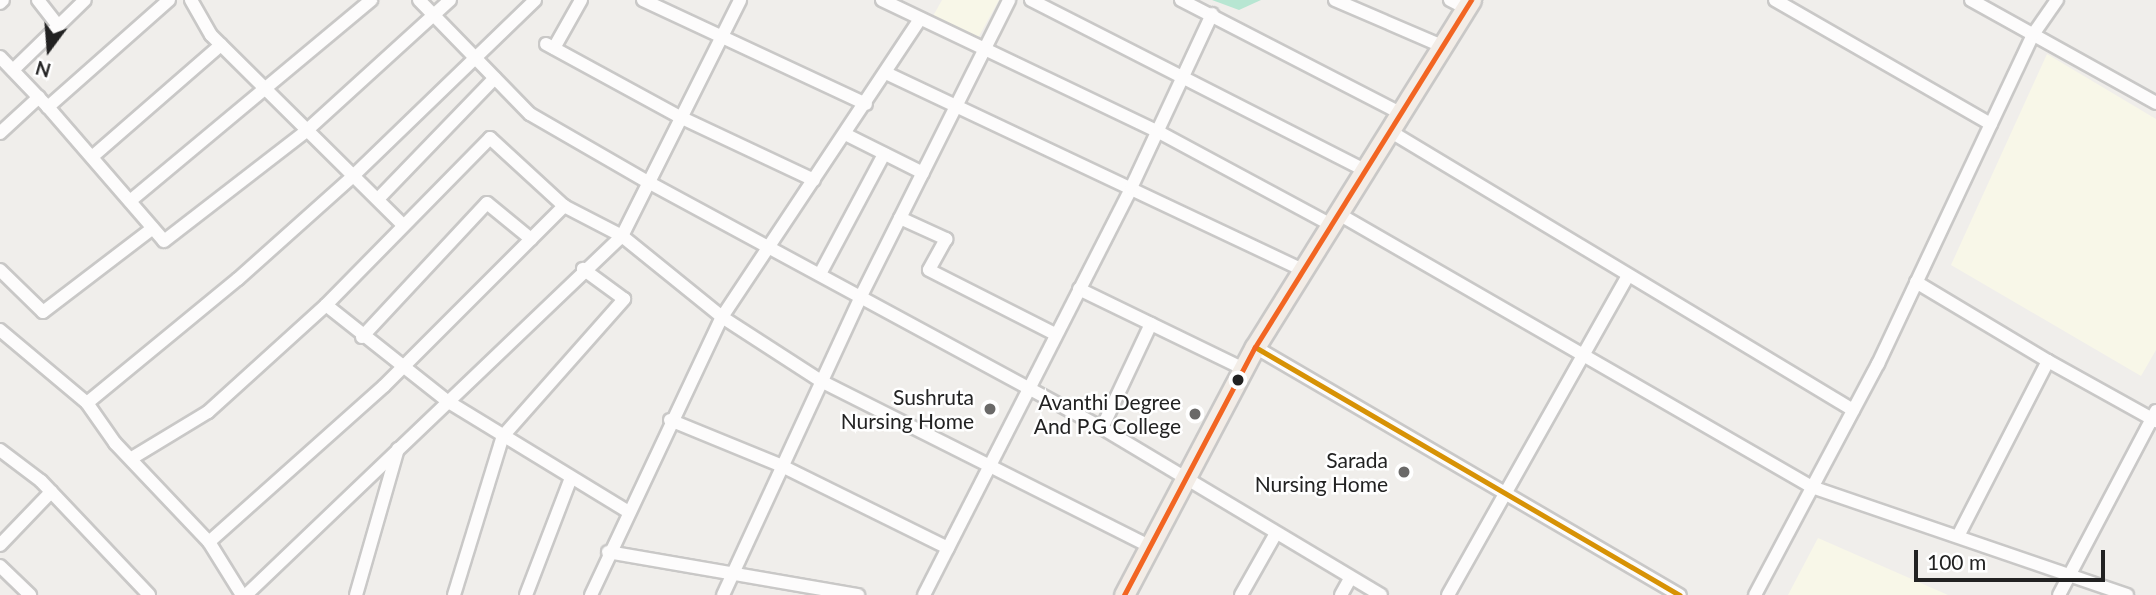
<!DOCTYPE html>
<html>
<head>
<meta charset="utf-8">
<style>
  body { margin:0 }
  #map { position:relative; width:2156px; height:595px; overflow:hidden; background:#f0eeeb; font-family:Lato,sans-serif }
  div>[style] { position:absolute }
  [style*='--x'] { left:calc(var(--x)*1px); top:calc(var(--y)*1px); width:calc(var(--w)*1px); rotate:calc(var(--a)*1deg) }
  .education>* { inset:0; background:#f8f7e8 }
  .pitch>* { inset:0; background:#b7e6d2 }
  .roads { filter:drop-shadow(2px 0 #c9c8c7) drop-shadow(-2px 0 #c9c8c7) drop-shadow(0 2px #c9c8c7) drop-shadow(0 -2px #c9c8c7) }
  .minor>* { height:12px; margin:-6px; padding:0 6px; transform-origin:6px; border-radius:6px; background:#fdfcfc }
  .primary>* { height:19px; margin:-9.5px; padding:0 9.5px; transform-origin:9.5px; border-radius:9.5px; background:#f3ede7 }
  .bus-1>* { height:5px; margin:-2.5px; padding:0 2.5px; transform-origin:2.5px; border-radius:2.5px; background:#d79205 }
  .bus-2>* { height:5px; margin:-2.5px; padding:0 2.5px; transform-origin:2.5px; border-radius:2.5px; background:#f26522 }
  .dots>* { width:19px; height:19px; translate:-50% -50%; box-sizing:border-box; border:4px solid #fff; border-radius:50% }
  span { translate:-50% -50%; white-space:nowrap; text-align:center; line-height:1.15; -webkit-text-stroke:5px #fff; paint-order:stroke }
  .poi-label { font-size:21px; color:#222 }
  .right { translate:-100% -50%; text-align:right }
  .north { position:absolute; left:14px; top:14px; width:70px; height:70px; -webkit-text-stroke:5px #fff; paint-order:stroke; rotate:196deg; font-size:19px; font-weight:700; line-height:28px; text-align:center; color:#222 }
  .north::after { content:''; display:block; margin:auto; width:24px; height:32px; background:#222; clip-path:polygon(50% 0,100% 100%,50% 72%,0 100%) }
  .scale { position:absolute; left:1914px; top:550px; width:191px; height:32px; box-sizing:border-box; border:4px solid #222; border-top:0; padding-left:9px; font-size:21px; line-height:24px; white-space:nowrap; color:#222; -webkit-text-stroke:5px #fff; paint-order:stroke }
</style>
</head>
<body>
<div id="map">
  <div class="education">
    <div style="clip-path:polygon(942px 0,999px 0,978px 38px,933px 16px)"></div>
    <div style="clip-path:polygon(2047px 54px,2156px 119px,2156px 350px,2141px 376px,1951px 265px)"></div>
    <div style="clip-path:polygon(1818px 538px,1948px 595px,1788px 595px)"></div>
  </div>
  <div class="pitch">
    <div style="clip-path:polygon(1212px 0,1261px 0,1239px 10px)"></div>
  </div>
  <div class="roads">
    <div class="minor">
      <div style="--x:38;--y:0;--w:33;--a:52"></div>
      <div style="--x:169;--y:0;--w:162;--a:138.5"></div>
      <div style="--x:48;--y:107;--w:177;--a:49.1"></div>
      <div style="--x:164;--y:241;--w:178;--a:-37.7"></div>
      <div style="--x:305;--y:132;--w:196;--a:-42.3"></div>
      <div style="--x:191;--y:0;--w:40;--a:60.3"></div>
      <div style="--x:211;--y:35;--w:269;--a:44.7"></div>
      <div style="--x:419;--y:0;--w:159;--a:45.8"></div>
      <div style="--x:530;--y:114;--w:136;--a:30"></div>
      <div style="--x:648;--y:182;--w:516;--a:28.45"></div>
      <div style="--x:1102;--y:428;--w:325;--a:30.9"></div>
      <div style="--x:643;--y:0;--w:246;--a:25"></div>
      <div style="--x:882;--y:0;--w:305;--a:25.5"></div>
      <div style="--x:1157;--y:131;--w:196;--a:28.3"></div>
      <div style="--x:1031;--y:0;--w:374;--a:27"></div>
      <div style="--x:1181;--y:0;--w:244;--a:27.3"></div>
      <div style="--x:1335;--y:0;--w:116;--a:23.3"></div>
      <div style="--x:1450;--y:0;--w:18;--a:27"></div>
      <div style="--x:1775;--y:0;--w:249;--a:29.9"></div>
      <div style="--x:1971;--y:0;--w:212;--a:29.1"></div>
      <div style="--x:0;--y:3;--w:4;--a:-45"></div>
      <div style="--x:546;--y:44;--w:153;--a:28.6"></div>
      <div style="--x:680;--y:117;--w:148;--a:25.2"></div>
      <div style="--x:554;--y:48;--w:55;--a:-60.6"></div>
      <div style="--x:0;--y:57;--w:69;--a:46.2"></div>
      <div style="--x:13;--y:70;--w:100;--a:-44.2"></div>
      <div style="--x:886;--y:73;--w:463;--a:25.3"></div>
      <div style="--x:1388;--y:130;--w:543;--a:31.05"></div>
      <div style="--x:0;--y:133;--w:53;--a:-42.7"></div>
      <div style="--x:845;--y:134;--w:87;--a:26.6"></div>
      <div style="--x:92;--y:157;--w:171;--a:-41"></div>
      <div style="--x:378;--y:199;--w:168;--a:-46"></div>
      <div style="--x:130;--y:201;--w:314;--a:-39.8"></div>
      <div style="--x:1337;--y:213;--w:548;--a:29.98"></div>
      <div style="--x:1812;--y:487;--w:333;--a:18.9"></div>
      <div style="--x:900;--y:218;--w:51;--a:24.5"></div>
      <div style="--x:946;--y:239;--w:35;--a:119"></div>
      <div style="--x:929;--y:270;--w:141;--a:26.9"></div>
      <div style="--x:0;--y:270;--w:60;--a:44.3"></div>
      <div style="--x:43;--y:312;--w:138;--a:-37.4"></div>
      <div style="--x:820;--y:274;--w:136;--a:-61.9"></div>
      <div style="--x:1916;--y:282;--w:154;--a:30.9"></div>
      <div style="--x:2048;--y:361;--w:197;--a:117.2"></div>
      <div style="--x:1079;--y:289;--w:183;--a:25.9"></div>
      <div style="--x:326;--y:305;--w:154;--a:38.4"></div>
      <div style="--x:447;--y:401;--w:211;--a:31.4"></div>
      <div style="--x:0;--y:330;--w:114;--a:40"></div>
      <div style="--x:87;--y:403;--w:49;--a:55"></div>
      <div style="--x:115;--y:443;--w:137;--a:46.5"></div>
      <div style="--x:209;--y:542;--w:62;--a:58.1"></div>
      <div style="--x:362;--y:337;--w:183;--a:-47"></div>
      <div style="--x:487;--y:203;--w:57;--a:39.3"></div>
      <div style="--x:1255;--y:347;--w:492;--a:30.3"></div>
      <div style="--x:2048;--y:361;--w:124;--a:29.1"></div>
      <div style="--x:87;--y:403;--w:195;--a:-39.4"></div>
      <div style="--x:238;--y:279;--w:154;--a:-41.8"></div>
      <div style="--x:353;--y:176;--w:253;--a:-44"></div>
      <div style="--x:670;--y:420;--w:121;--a:22.3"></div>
      <div style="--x:782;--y:466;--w:185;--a:26.3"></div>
      <div style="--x:1102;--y:428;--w:115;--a:-64.8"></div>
      <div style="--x:0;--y:450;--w:51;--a:37.1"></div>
      <div style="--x:41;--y:481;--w:157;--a:46.5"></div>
      <div style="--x:132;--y:458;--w:89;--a:-31.2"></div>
      <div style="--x:208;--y:412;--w:159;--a:-42.2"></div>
      <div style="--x:326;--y:305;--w:234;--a:-45.5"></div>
      <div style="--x:490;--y:138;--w:100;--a:42.6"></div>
      <div style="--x:564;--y:206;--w:65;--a:27.3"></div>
      <div style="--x:622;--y:236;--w:129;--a:39"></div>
      <div style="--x:722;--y:317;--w:118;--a:32.9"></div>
      <div style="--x:821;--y:381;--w:367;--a:26.7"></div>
      <div style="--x:209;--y:542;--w:234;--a:-41.7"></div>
      <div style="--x:384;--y:386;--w:255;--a:-45"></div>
      <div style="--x:0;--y:545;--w:74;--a:-46.1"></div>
      <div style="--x:608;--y:552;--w:254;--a:9.8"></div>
      <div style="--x:0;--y:566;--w:42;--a:44"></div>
      <div style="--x:246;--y:595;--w:520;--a:-43.68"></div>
      <div style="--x:622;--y:236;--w:264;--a:-63.4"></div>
      <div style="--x:356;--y:595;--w:152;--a:-74"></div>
      <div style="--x:454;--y:595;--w:166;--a:-72.9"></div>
      <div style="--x:503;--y:436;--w:183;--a:-48.5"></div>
      <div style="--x:624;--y:299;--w:51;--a:-143.8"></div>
      <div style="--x:526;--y:595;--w:125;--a:-69"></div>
      <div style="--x:591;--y:595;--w:307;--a:-64.8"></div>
      <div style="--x:722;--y:317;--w:358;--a:-56.4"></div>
      <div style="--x:723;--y:595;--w:329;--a:-65.2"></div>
      <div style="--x:861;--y:296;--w:331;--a:-63.4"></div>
      <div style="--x:924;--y:595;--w:457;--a:-63"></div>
      <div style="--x:1131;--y:188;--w:192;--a:-65"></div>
      <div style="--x:1241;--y:595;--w:69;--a:-60.5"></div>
      <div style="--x:1341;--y:595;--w:18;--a:-61"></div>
      <div style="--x:1448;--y:595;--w:365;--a:-60.6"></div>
      <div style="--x:1755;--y:595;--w:262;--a:-62"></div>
      <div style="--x:1878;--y:364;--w:362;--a:-64.8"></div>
      <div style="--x:2032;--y:36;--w:44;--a:-55.2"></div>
      <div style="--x:2059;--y:595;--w:208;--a:-62.2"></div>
    </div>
    <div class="primary">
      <div style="--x:1124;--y:595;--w:280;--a:-62.2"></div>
      <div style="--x:1255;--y:347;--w:409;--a:-58.1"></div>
    </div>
  </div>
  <div class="bus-1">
    <div style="--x:1255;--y:347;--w:492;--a:30.3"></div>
  </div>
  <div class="bus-2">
    <div style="--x:1124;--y:595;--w:280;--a:-62.2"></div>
    <div style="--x:1255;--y:347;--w:409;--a:-58.1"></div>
  </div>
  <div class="dots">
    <div style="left:1238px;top:380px;background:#222"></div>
    <div style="left:990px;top:409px;background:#6a6968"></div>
    <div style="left:1195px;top:414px;background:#6a6968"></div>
    <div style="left:1404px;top:472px;background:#6a6968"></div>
  </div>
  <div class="poi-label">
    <span class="right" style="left:974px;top:409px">Sushruta<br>Nursing Home</span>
    <span class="right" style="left:1181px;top:414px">Avanthi Degree<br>And P.G College</span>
    <span class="right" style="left:1388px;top:472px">Sarada<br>Nursing Home</span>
  </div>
  <div class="north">N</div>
  <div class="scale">100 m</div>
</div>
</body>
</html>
